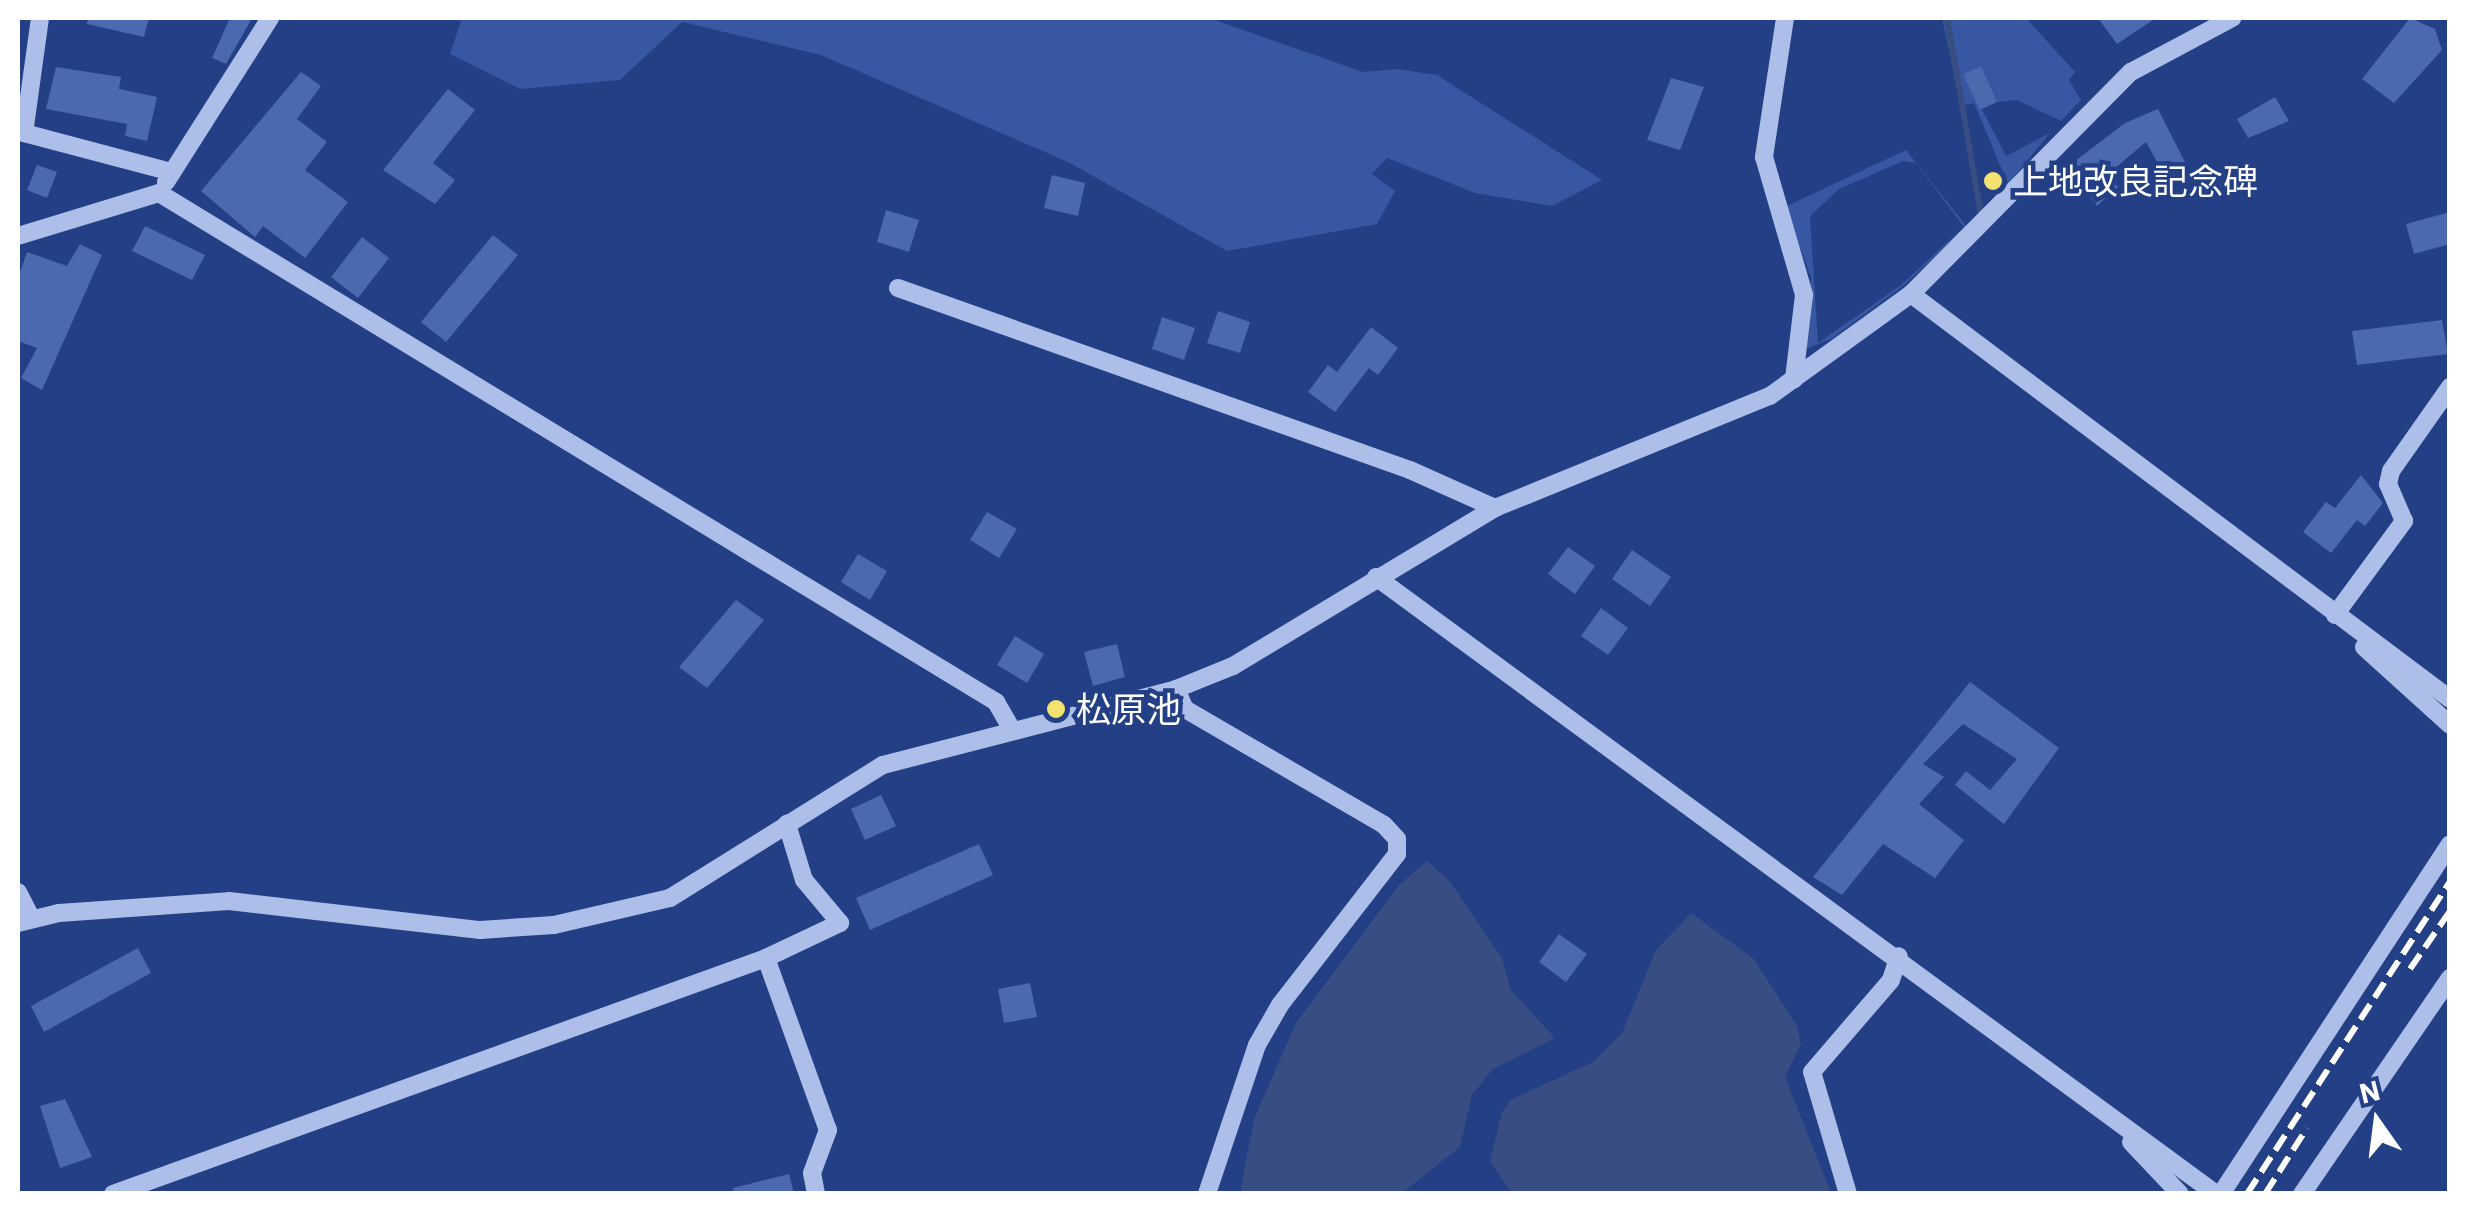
<!DOCTYPE html>
<html>
<head>
<meta charset="utf-8">
<style>
  body { margin:0 }
  #map { position:relative; width:2467px; height:1211px; overflow:hidden; background:#233f86; font-family:"IBM Plex Sans","Noto Sans JP",sans-serif }
  div>[style] { position:absolute }
  [style*='--x'] { left:calc(var(--x)*1px); top:calc(var(--y)*1px); width:calc(var(--w)*1px); rotate:calc(var(--a)*1deg) }
  .green>* { inset:0; background:#3757a2 }
  .water>* { inset:0; background:#384d81 }
  .stream>* { height:6px; margin:-3px; padding:0 3px; transform-origin:3px; border-radius:3px; background:#384d81 }
  .building>* { inset:0; background:#4b69ae }
  .minor>* { height:18px; margin:-9px; padding:0 9px; transform-origin:9px; border-radius:9px; background:#adbfe9 }
  .rail>* { height:6px; margin-top:-3px; transform-origin:0; background:repeating-linear-gradient(90deg,#fff 0 18px,transparent 0 26px) }
  .dots>* { width:28px; height:28px; translate:-50% -50%; box-sizing:border-box; border:5px solid #233f86; border-radius:50% }
  span { translate:-50% -50%; white-space:nowrap; text-align:center; line-height:1.15; -webkit-text-stroke:9px #233f86; paint-order:stroke }
  .poi-label { font-size:35px; color:#fff }
  .left { translate:0 -50%; text-align:left }
  .frame { position:absolute; inset:0; border:20px solid #fff; pointer-events:none }
  .north { position:absolute; left:2327px; top:1071px; width:100px; height:100px; -webkit-text-stroke:8px #233f86; paint-order:stroke; rotate:346deg; font-size:28px; font-weight:700; line-height:40px; text-align:center; color:#fff }
  .north::after { content:''; display:block; margin:auto; width:35px; height:45px; background:#fff; clip-path:polygon(50% 0,100% 100%,50% 72%,0 100%) }
</style>
</head>
<body>
<div id="map">
  <div class="green">
    <div style="clip-path:polygon(462px 18px,1209px 18px,1363px 72px,1397px 69px,1437px 75px,1602px 180px,1552px 206px,1475px 193px,1387px 158px,1372px 174px,1395px 191px,1377px 224px,1227px 251px,1068px 162px,821px 55px,682px 22px,620px 80px,520px 89px,450px 54px)"></div>
    <div style="clip-path:polygon(1942px 18px,2026px 18px,2075px 72px,2069px 80px,2081px 100px,2061px 121px,2017px 100px,1997px 102px,1981px 67px,1964px 74px,2006px 156px,2050px 133px,2008px 184px,1974px 103px,1961px 106px)"></div>
    <div style="clip-path:polygon(evenodd,1906px 150px,1967px 227px,1903px 286px,1831px 339px,1806px 349px,1811px 277px,1785px 207px,1906px 150px,1903px 161px,1916px 163px,1964px 227px,1901px 285px,1818px 343px,1810px 216px,1839px 189px,1903px 161px)"></div>
  </div>
  <div class="water">
    <div style="clip-path:polygon(1427px 861px,1450px 882px,1502px 958px,1510px 989px,1555px 1038px,1493px 1069px,1472px 1095px,1460px 1147px,1402px 1193px,1240px 1193px,1254px 1119px,1296px 1023px,1399px 885px)"></div>
    <div style="clip-path:polygon(1691px 913px,1754px 959px,1797px 1026px,1801px 1044px,1785px 1077px,1831px 1193px,1512px 1193px,1490px 1161px,1502px 1112px,1510px 1100px,1593px 1062px,1622px 1033px,1656px 950px)"></div>
  </div>
  <div class="stream">
    <div style="--x:1947;--y:18;--w:195;--a:80.2"></div>
  </div>
  <div class="building">
    <div style="clip-path:polygon(88px 18px,149px 18px,144px 37px,87px 24px)"></div>
    <div style="clip-path:polygon(230px 18px,252px 18px,226px 64px,212px 58px)"></div>
    <div style="clip-path:polygon(2098px 18px,2156px 18px,2117px 44px)"></div>
    <div style="clip-path:polygon(2410px 18px,2435px 29px,2442px 50px,2394px 103px,2362px 79px)"></div>
    <div style="clip-path:polygon(1981px 66px,1997px 102px,1980px 110px,1963px 74px)"></div>
    <div style="clip-path:polygon(56px 67px,121px 77px,119px 89px,157px 97px,147px 141px,125px 136px,127px 124px,46px 109px)"></div>
    <div style="clip-path:polygon(301px 72px,321px 86px,297px 119px,327px 142px,305px 170px,348px 202px,305px 258px,263px 226px,255px 237px,201px 191px)"></div>
    <div style="clip-path:polygon(1671px 78px,1704px 87px,1680px 150px,1647px 140px)"></div>
    <div style="clip-path:polygon(448px 89px,475px 110px,433px 163px,455px 180px,435px 204px,383px 170px)"></div>
    <div style="clip-path:polygon(2275px 97px,2289px 121px,2248px 138px,2237px 119px)"></div>
    <div style="clip-path:polygon(2158px 109px,2189px 170px,2168px 182px,2146px 142px,2107px 175px,2118px 187px,2097px 206px,2070px 165px,2125px 123px)"></div>
    <div style="clip-path:polygon(37px 165px,57px 172px,47px 198px,27px 190px)"></div>
    <div style="clip-path:polygon(1052px 175px,1085px 183px,1078px 216px,1044px 208px)"></div>
    <div style="clip-path:polygon(886px 210px,919px 220px,909px 252px,877px 242px)"></div>
    <div style="clip-path:polygon(2450px 212px,2450px 244px,2414px 254px,2406px 224px)"></div>
    <div style="clip-path:polygon(145px 226px,205px 255px,192px 280px,132px 251px)"></div>
    <div style="clip-path:polygon(493px 235px,518px 255px,446px 342px,421px 322px)"></div>
    <div style="clip-path:polygon(362px 237px,389px 258px,358px 298px,331px 277px)"></div>
    <div style="clip-path:polygon(80px 244px,102px 255px,42px 390px,21px 378px,37px 348px,18px 341px,18px 278px,27px 252px,67px 266px)"></div>
    <div style="clip-path:polygon(1218px 311px,1250px 322px,1240px 353px,1207px 343px)"></div>
    <div style="clip-path:polygon(1162px 317px,1195px 328px,1184px 360px,1152px 349px)"></div>
    <div style="clip-path:polygon(2442px 320px,2448px 354px,2357px 365px,2352px 331px)"></div>
    <div style="clip-path:polygon(1371px 327px,1398px 348px,1378px 375px,1369px 368px,1335px 412px,1308px 392px,1328px 365px,1337px 372px)"></div>
    <div style="clip-path:polygon(2361px 475px,2383px 503px,2365px 526px,2357px 520px,2331px 553px,2303px 532px,2326px 502px,2335px 508px)"></div>
    <div style="clip-path:polygon(987px 512px,1017px 529px,999px 558px,970px 540px)"></div>
    <div style="clip-path:polygon(1568px 547px,1595px 566px,1575px 594px,1548px 574px)"></div>
    <div style="clip-path:polygon(1632px 550px,1671px 577px,1650px 606px,1612px 579px)"></div>
    <div style="clip-path:polygon(858px 554px,887px 571px,870px 600px,841px 582px)"></div>
    <div style="clip-path:polygon(736px 600px,764px 620px,707px 688px,679px 667px)"></div>
    <div style="clip-path:polygon(1601px 608px,1628px 628px,1608px 655px,1581px 636px)"></div>
    <div style="clip-path:polygon(1015px 636px,1044px 654px,1027px 683px,997px 665px)"></div>
    <div style="clip-path:polygon(1117px 644px,1125px 677px,1093px 686px,1084px 652px)"></div>
    <div style="clip-path:polygon(1970px 682px,2059px 748px,2004px 824px,1955px 785px,1966px 771px,1990px 790px,2017px 759px,1963px 724px,1923px 764px,1944px 777px,1919px 804px,1964px 840px,1935px 878px,1883px 844px,1842px 895px,1813px 877px)"></div>
    <div style="clip-path:polygon(881px 795px,896px 826px,865px 840px,851px 809px)"></div>
    <div style="clip-path:polygon(979px 844px,993px 875px,870px 930px,856px 898px)"></div>
    <div style="clip-path:polygon(1559px 934px,1587px 954px,1566px 982px,1539px 962px)"></div>
    <div style="clip-path:polygon(138px 948px,151px 973px,44px 1032px,31px 1006px)"></div>
    <div style="clip-path:polygon(1030px 983px,1037px 1017px,1004px 1023px,998px 989px)"></div>
    <div style="clip-path:polygon(65px 1099px,92px 1157px,60px 1168px,40px 1106px)"></div>
    <div style="clip-path:polygon(789px 1174px,794px 1194px,734px 1194px,733px 1188px)"></div>
  </div>
  <div class="minor">
    <div style="--x:40;--y:18;--w:116;--a:97.9"></div>
    <div style="--x:24;--y:133;--w:153;--a:14.8"></div>
    <div style="--x:1785;--y:18;--w:141;--a:98.6"></div>
    <div style="--x:1764;--y:157;--w:144;--a:73.8"></div>
    <div style="--x:1804;--y:295;--w:85;--a:96.8"></div>
    <div style="--x:166;--y:182;--w:194;--a:-57.6"></div>
    <div style="--x:18;--y:236;--w:147;--a:-17"></div>
    <div style="--x:159;--y:193;--w:980;--a:31.3"></div>
    <div style="--x:996;--y:702;--w:32;--a:60"></div>
    <div style="--x:898;--y:288;--w:543;--a:19.57"></div>
    <div style="--x:1410;--y:470;--w:93;--a:24.1"></div>
    <div style="--x:1911;--y:294;--w:674;--a:36.92"></div>
    <div style="--x:1376;--y:577;--w:1042;--a:36.3"></div>
    <div style="--x:2335;--y:615;--w:117;--a:-53.7"></div>
    <div style="--x:2404;--y:521;--w:40;--a:-113.4"></div>
    <div style="--x:2388;--y:484;--w:13;--a:-77"></div>
    <div style="--x:2391;--y:471;--w:103;--a:-54.9"></div>
    <div style="--x:2364;--y:647;--w:116;--a:42.2"></div>
    <div style="--x:1176;--y:689;--w:22;--a:66"></div>
    <div style="--x:1185;--y:709;--w:230;--a:30.2"></div>
    <div style="--x:1384;--y:825;--w:19;--a:47"></div>
    <div style="--x:1397;--y:839;--w:15;--a:90"></div>
    <div style="--x:1397;--y:854;--w:191;--a:127.8"></div>
    <div style="--x:1280;--y:1005;--w:46;--a:119.9"></div>
    <div style="--x:1257;--y:1045;--w:157;--a:108.6"></div>
    <div style="--x:18;--y:892;--w:28;--a:63"></div>
    <div style="--x:18;--y:923;--w:42;--a:-13.7"></div>
    <div style="--x:59;--y:913;--w:170;--a:-4"></div>
    <div style="--x:229;--y:901;--w:253;--a:6.6"></div>
    <div style="--x:480;--y:930;--w:74;--a:-3.9"></div>
    <div style="--x:554;--y:925;--w:119;--a:-13.1"></div>
    <div style="--x:670;--y:898;--w:251;--a:-32"></div>
    <div style="--x:883;--y:765;--w:303;--a:-14.5"></div>
    <div style="--x:1176;--y:689;--w:61;--a:-22"></div>
    <div style="--x:1233;--y:666;--w:306;--a:-31.1"></div>
    <div style="--x:1495;--y:508;--w:297;--a:-22.2"></div>
    <div style="--x:1770;--y:396;--w:174;--a:-35.9"></div>
    <div style="--x:1911;--y:294;--w:313;--a:-45.3"></div>
    <div style="--x:2131;--y:72;--w:115;--a:-28.1"></div>
    <div style="--x:766;--y:958;--w:183;--a:70.2"></div>
    <div style="--x:828;--y:1130;--w:46;--a:110.4"></div>
    <div style="--x:812;--y:1173;--w:21;--a:79"></div>
    <div style="--x:2131;--y:1142;--w:71;--a:46.7"></div>
    <div style="--x:113;--y:1194;--w:694;--a:-19.87"></div>
    <div style="--x:766;--y:958;--w:82;--a:-25.3"></div>
    <div style="--x:840;--y:923;--w:56;--a:-129.9"></div>
    <div style="--x:804;--y:880;--w:59;--a:-106.9"></div>
    <div style="--x:1848;--y:1194;--w:127;--a:-106.4"></div>
    <div style="--x:1812;--y:1072;--w:121;--a:-49.3"></div>
    <div style="--x:1891;--y:980;--w:25;--a:-72"></div>
    <div style="--x:2221;--y:1194;--w:418;--a:-56.8"></div>
    <div style="--x:2302;--y:1194;--w:262;--a:-55.6"></div>
  </div>
  <div class="rail">
    <div style="--x:2410;--y:969;--w:70;--a:-55.4"></div>
    <div style="--x:2247;--y:1194;--w:372;--a:-57"></div>
    <div style="--x:2265;--y:1194;--w:78;--a:-57.5"></div>
  </div>
  <div class="dots">
    <div style="left:1993px;top:181px;background:#f4e270"></div>
    <div style="left:1056px;top:709px;background:#f4e270"></div>
  </div>
  <div class="poi-label">
    <span class="left" style="left:2013px;top:181px">上地改良記念碑</span>
    <span class="left" style="left:1076px;top:709px">松原池</span>
  </div>
  <div class="frame"></div>
  <div class="north">N</div>
</div>
</body>
</html>
